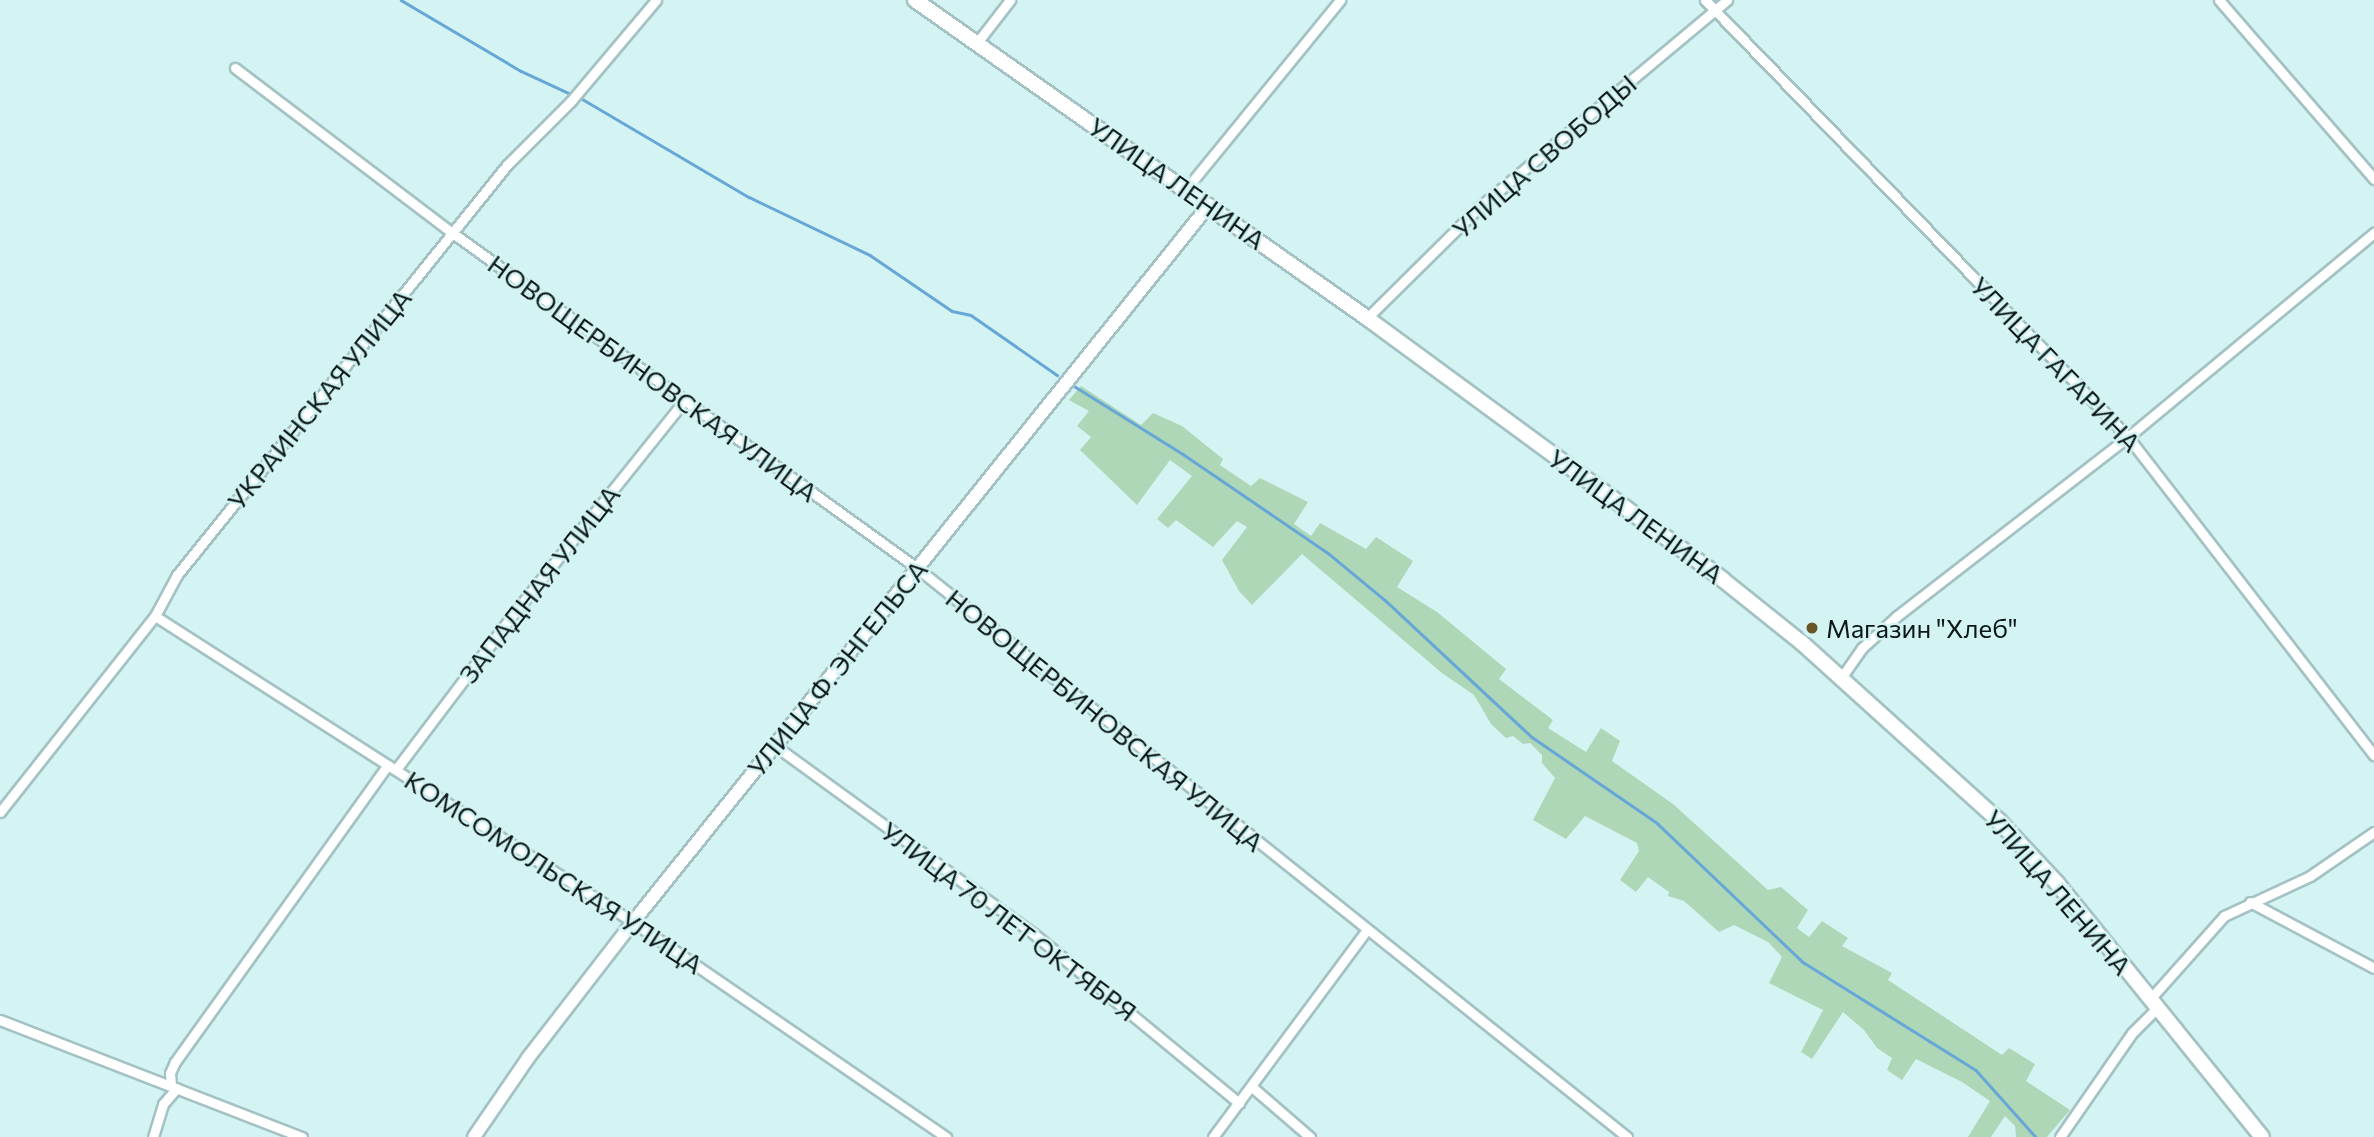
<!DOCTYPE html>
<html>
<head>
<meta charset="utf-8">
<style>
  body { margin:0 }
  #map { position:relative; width:2374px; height:1137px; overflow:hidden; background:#d4f4f4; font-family:Commissioner,sans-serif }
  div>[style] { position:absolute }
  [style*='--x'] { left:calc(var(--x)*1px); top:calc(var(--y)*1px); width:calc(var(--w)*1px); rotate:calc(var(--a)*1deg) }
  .green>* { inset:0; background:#aed7b8 }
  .stream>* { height:2.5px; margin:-1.25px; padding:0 1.25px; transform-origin:1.25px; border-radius:1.25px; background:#67a7d7 }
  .roads { filter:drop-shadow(2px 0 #a4c2c3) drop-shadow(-2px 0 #a4c2c3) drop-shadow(0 2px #a4c2c3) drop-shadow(0 -2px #a4c2c3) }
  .street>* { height:9px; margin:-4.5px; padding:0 4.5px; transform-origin:4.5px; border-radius:4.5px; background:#fff }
  .secondary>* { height:12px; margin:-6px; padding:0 6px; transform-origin:6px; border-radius:6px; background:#fff }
  .primary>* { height:14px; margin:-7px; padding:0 7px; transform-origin:7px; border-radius:7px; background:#fff }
  .dots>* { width:19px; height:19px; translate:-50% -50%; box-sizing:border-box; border:4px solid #d4f4f4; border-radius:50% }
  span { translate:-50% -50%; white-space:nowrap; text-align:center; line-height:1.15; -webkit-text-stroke:5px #d4f4f4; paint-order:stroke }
  .street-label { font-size:26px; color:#0c1818 }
  .poi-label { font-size:26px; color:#0c1818 }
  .left { translate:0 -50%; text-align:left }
</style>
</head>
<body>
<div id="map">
  <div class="green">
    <div style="clip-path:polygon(1081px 386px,1141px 425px,1153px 413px,1182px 426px,1223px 459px,1220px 465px,1251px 486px,1260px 478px,1308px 502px,1294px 524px,1311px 536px,1320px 523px,1366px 549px,1376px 537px,1413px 561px,1397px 587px,1437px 612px,1506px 669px,1499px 679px,1553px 720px,1548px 728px,1586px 752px,1601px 728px,1620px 741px,1612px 761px,1673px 804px,1768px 890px,1781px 887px,1808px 910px,1797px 928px,1809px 937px,1822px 921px,1848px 938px,1842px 946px,1892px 973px,1888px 980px,2002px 1055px,2009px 1048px,2035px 1064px,2026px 1081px,2070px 1110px,2047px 1137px,2016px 1137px,2015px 1126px,2005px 1116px,1991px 1137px,1968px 1137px,1990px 1101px,1962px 1082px,1916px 1059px,1902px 1080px,1887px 1070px,1892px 1058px,1877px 1048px,1864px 1030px,1843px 1012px,1812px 1059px,1801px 1052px,1823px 1010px,1769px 983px,1782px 957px,1768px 942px,1734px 925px,1719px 932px,1684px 901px,1668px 896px,1669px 892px,1648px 877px,1636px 892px,1620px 880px,1639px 851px,1637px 843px,1585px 816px,1566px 839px,1533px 820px,1555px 778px,1542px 763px,1542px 755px,1530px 743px,1523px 744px,1513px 736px,1506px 738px,1491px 724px,1474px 695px,1442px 673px,1302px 554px,1252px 605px,1239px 591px,1222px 560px,1247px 527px,1237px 521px,1213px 547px,1176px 520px,1168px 528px,1157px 519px,1192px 476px,1170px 460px,1137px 505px,1080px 450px,1091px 437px,1077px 426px,1089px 411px,1069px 400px)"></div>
  </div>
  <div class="stream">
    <div style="--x:401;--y:0;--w:139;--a:30.6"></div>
    <div style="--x:521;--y:71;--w:57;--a:24.8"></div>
    <div style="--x:579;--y:97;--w:197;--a:30.5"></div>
    <div style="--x:749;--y:197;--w:134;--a:25.6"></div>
    <div style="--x:870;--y:255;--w:99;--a:34.3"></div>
    <div style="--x:952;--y:311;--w:19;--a:12"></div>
    <div style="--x:971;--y:315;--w:105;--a:34.9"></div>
    <div style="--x:1071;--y:384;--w:132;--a:32"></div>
    <div style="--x:1183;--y:454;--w:176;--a:34.3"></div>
    <div style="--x:1328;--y:553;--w:74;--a:39.5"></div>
    <div style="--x:1385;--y:600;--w:201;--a:43"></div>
    <div style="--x:1532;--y:737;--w:152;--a:34.5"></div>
    <div style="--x:1657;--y:823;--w:202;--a:43.6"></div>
    <div style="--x:1803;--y:962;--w:204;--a:32"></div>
    <div style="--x:1976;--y:1070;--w:90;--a:48.2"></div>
  </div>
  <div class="roads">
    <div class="street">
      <div style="--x:1705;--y:0;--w:608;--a:45.93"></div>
      <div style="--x:2128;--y:437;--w:402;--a:52.3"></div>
      <div style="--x:2219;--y:0;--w:237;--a:49.1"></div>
      <div style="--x:976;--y:44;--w:56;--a:-52.3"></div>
      <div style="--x:235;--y:68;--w:275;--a:37.2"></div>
      <div style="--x:454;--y:234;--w:571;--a:35.81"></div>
      <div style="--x:917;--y:568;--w:910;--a:38.71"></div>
      <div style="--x:1186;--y:189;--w:244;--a:-50.8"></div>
      <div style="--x:1367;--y:318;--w:155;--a:-44.7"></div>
      <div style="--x:1477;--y:209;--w:326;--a:-39.9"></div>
      <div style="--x:155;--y:616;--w:568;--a:32.63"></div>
      <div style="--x:633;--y:922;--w:380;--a:34.5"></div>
      <div style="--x:1841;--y:678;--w:37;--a:-55"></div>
      <div style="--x:1862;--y:648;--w:47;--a:-42.4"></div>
      <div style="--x:1897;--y:616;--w:292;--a:-37.8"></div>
      <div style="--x:2128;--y:437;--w:320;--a:-39.7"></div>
      <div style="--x:774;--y:745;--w:321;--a:36"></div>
      <div style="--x:1034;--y:934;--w:266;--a:39.5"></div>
      <div style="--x:397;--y:768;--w:189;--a:-52.9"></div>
      <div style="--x:511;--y:617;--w:277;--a:-51.3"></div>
      <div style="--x:0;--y:812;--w:250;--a:-51.7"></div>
      <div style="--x:155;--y:616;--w:47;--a:-61.8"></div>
      <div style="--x:177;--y:575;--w:526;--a:-51.17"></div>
      <div style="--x:507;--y:165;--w:91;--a:-45"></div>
      <div style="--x:571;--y:101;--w:132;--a:-49.9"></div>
      <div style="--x:2250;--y:902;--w:140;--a:28"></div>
      <div style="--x:2151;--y:998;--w:110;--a:-48.3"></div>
      <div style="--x:2224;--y:916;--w:95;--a:-24.9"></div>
      <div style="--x:2310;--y:876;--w:78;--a:-34.5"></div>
      <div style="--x:0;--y:1020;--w:324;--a:21.2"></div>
      <div style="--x:171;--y:1085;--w:12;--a:-95"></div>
      <div style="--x:170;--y:1073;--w:12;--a:-66"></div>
      <div style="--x:175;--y:1062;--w:365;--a:-54.4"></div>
      <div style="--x:1252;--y:1087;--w:77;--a:40.8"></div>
      <div style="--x:153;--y:1137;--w:34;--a:-73"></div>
      <div style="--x:163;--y:1104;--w:21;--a:-49"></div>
      <div style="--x:1213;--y:1137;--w:257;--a:-53.4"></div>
      <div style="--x:2060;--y:1137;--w:126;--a:-55.3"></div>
      <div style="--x:2132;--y:1033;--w:37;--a:-45"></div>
    </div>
    <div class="secondary">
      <div style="--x:474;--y:1137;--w:96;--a:-55.6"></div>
      <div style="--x:528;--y:1058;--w:172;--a:-52.3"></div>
      <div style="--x:633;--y:922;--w:920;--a:-51.22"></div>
    </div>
    <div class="primary">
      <div style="--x:915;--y:0;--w:553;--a:35.13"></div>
      <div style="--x:1367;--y:318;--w:441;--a:36.3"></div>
      <div style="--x:1722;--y:579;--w:102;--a:38.7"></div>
      <div style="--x:1802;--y:643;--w:266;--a:42.1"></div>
      <div style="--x:1999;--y:821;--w:85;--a:46.9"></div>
      <div style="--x:2057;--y:883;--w:326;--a:51.1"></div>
    </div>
  </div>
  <div class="dots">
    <div style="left:1812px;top:628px;background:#6a5524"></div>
  </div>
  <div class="street-label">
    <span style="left:1544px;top:156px;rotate:-41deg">УЛИЦА СВОБОДЫ</span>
    <span style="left:1177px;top:183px;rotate:35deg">УЛИЦА ЛЕНИНА</span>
    <span style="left:2056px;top:364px;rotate:46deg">УЛИЦА ГАГАРИНА</span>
    <span style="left:653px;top:378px;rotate:36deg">НОВОЩЕРБИНОВСКАЯ УЛИЦА</span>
    <span style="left:319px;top:399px;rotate:-51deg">УКРАИНСКАЯ УЛИЦА</span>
    <span style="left:1636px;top:516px;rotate:36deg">УЛИЦА ЛЕНИНА</span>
    <span style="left:539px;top:584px;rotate:-52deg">ЗАПАДНАЯ УЛИЦА</span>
    <span style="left:837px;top:668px;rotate:-51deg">УЛИЦА Ф. ЭНГЕЛЬСА</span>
    <span style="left:1105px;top:720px;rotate:39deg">НОВОЩЕРБИНОВСКАЯ УЛИЦА</span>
    <span style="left:554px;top:872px;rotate:33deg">КОМСОМОЛЬСКАЯ УЛИЦА</span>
    <span style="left:2058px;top:892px;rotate:49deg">УЛИЦА ЛЕНИНА</span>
    <span style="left:1009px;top:921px;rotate:37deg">УЛИЦА 70 ЛЕТ ОКТЯБРЯ</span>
  </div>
  <div class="poi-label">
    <span class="left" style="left:1826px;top:628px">Магазин "Хлеб"</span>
  </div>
</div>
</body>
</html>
